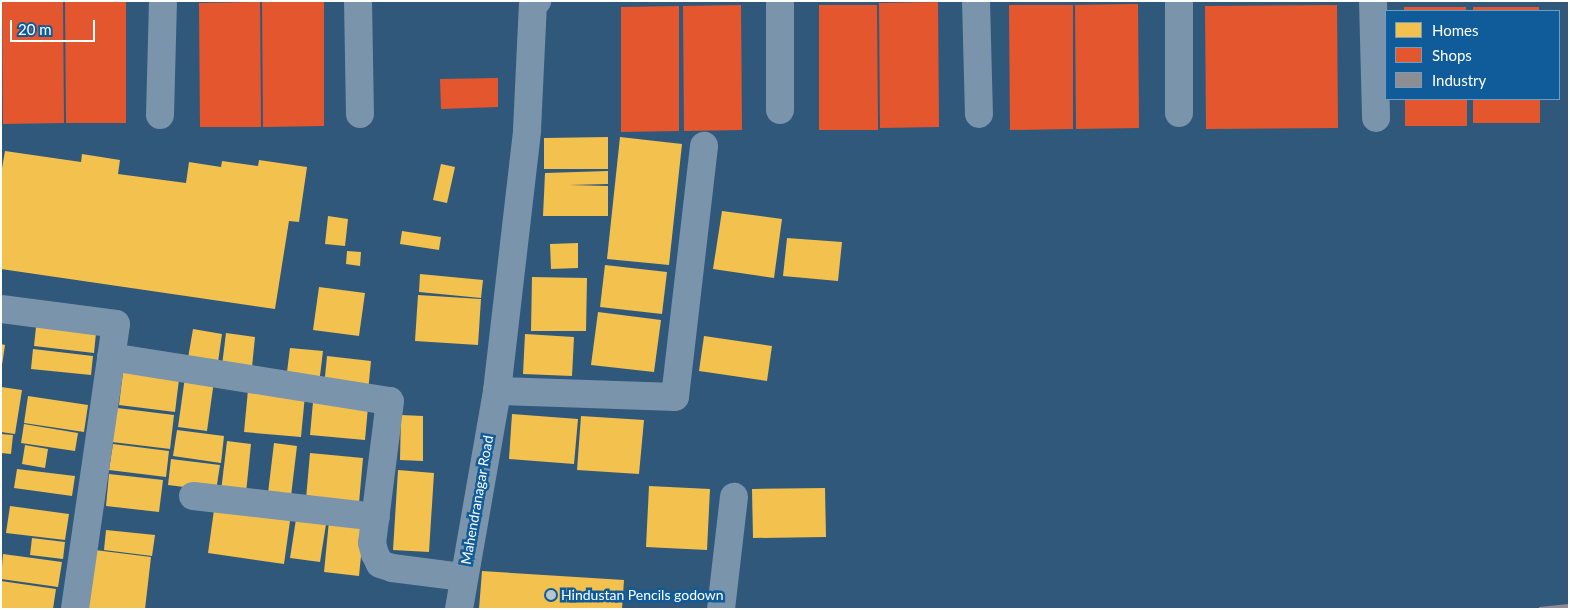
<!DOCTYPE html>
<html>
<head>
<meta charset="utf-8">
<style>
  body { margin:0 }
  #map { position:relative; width:1570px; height:610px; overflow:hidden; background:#30587a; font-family:Lato,sans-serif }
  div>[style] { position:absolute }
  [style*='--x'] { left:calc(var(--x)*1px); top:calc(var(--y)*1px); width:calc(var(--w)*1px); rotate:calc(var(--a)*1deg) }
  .homes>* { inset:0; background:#f2c14e }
  .shops>* { inset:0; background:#e4572e }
  .industry>* { inset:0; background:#8d8d92 }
  .minor>* { height:28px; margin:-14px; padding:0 14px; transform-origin:14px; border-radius:14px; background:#7a94ac }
  .dots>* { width:14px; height:14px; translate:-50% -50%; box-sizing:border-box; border:2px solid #105b99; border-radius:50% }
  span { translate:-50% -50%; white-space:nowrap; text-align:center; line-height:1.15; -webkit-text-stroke:5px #105b99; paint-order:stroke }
  .street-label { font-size:14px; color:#fff }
  .poi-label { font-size:14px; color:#fff }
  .left { translate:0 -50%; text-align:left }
  .frame { position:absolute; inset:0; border:2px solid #fff; pointer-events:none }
  .legend { position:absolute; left:1385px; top:10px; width:175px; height:90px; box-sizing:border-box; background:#105b99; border:1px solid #709dc2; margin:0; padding:6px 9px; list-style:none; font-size:15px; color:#fff }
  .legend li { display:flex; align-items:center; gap:10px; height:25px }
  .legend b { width:25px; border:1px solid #709dc2 }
  .scale { position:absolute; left:10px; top:20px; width:85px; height:22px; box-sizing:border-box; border:2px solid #fff; border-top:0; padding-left:6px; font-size:15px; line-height:18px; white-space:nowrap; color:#fff; -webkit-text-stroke:4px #105b99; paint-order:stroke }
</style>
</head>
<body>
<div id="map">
  <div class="homes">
    <div style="clip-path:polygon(608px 137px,608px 169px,544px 169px,544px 138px)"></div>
    <div style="clip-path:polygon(620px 137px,682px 144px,669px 265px,607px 259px)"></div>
    <div style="clip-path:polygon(5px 151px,81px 162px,82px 154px,120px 160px,118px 174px,186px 183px,189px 162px,221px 167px,222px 161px,258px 166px,259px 160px,307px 167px,299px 222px,289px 221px,275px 309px,1px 269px,1px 174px)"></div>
    <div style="clip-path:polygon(441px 164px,455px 167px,447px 203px,433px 200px)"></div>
    <div style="clip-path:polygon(608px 171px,608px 184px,569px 185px,608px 186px,608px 216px,543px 216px,545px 173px)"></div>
    <div style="clip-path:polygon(722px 211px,782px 219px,774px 278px,713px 269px)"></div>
    <div style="clip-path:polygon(328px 216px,348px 219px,345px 246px,325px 244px)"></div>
    <div style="clip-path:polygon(402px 231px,441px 237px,439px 250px,400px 244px)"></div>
    <div style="clip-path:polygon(787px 238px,842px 242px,838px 281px,783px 276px)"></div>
    <div style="clip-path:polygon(578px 243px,578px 268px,551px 269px,550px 244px)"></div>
    <div style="clip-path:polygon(347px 251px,361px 252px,360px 266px,346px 264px)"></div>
    <div style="clip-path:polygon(605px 265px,667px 272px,662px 314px,600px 307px)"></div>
    <div style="clip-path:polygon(420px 274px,483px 280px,481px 298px,419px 292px)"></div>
    <div style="clip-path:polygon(532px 277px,587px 278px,586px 331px,531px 331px)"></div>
    <div style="clip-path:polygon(319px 287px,365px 293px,359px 336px,313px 330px)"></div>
    <div style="clip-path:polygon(418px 295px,481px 299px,478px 345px,415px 341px)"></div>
    <div style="clip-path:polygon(598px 312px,661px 320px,654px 372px,591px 365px)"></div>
    <div style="clip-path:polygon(36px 327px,96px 333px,94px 353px,34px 346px)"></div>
    <div style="clip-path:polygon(193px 329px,222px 334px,217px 369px,187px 364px)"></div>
    <div style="clip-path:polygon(226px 333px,255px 337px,251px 377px,221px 374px)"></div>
    <div style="clip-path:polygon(525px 334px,574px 337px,572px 376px,523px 374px)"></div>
    <div style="clip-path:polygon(704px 336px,772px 346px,767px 381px,699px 371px)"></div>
    <div style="clip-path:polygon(1px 344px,5px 345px,2px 365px,1px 365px)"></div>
    <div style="clip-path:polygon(290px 348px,323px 351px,319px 384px,286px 380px)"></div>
    <div style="clip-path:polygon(33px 349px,93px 356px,91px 375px,31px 369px)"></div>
    <div style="clip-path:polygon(327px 356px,371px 361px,368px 392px,324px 387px)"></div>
    <div style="clip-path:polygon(124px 364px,180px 371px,175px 412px,119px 405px)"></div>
    <div style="clip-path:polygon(185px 377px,214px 381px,207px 431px,178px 427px)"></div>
    <div style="clip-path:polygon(1px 387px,22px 390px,15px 434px,1px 432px)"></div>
    <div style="clip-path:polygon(248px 390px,305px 395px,301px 437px,244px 432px)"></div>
    <div style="clip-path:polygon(28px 396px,88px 405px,84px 432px,24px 423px)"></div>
    <div style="clip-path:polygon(313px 402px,368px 407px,365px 440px,310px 435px)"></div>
    <div style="clip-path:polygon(117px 408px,174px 415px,170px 449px,112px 442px)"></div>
    <div style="clip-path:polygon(512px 414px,578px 419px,574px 464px,509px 459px)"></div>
    <div style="clip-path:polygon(401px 415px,423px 416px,423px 461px,400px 460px)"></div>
    <div style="clip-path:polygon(581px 416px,644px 420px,639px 474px,577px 470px)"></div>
    <div style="clip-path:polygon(24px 424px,78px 433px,75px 451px,21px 443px)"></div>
    <div style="clip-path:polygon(177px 430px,224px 436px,221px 463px,173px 456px)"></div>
    <div style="clip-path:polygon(1px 434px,13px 435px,11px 454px,1px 453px)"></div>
    <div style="clip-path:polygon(227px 441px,251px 444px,246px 493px,221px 491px)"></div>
    <div style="clip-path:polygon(274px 443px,297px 446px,291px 496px,268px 493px)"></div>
    <div style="clip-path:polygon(113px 444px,169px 451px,166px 477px,109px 470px)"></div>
    <div style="clip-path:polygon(25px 445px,48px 449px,45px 468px,22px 464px)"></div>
    <div style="clip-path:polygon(310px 453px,363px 458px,359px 503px,306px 499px)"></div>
    <div style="clip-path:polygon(171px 459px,220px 465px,216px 491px,168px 485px)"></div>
    <div style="clip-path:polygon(17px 469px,75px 476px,72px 496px,14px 488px)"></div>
    <div style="clip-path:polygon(398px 470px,434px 473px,429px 552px,393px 550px)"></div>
    <div style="clip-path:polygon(109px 474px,163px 480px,159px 512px,106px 506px)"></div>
    <div style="clip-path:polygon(649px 486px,710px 489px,707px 550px,646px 547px)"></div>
    <div style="clip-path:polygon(825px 488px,826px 537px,753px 538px,752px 489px)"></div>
    <div style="clip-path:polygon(215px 503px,291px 514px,284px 564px,208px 553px)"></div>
    <div style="clip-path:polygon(10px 506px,69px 514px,65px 540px,6px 533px)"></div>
    <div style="clip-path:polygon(327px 518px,320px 562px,290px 558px,296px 519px)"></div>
    <div style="clip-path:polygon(329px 521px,364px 525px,359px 576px,324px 572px)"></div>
    <div style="clip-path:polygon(106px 530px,155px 535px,152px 556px,104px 550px)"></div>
    <div style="clip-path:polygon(32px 538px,65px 542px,63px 559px,30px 555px)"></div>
    <div style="clip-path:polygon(95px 550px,151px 557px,145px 609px,87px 609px)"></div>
    <div style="clip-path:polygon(3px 554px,62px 562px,58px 587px,1px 579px)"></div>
    <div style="clip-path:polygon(482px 571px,624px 580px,622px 609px,479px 609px)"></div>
    <div style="clip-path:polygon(1px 581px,56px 589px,53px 609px,1px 609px)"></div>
  </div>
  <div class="shops">
    <div style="clip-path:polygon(2px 1px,63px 1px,64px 123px,3px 124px)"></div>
    <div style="clip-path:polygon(65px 1px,126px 1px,126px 123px,66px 123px)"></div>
    <div style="clip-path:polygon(260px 2px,261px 127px,200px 127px,199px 3px)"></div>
    <div style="clip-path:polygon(262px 2px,324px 2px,324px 126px,263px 127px)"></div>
    <div style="clip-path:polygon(938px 2px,939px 127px,880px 128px,879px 3px)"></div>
    <div style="clip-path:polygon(1138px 4px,1139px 128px,1076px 129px,1075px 5px)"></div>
    <div style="clip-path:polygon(741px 5px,742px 130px,684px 131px,683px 6px)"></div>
    <div style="clip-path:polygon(819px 5px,877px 5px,878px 130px,819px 130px)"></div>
    <div style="clip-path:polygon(1009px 5px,1073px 5px,1073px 129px,1010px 130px)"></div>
    <div style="clip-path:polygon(1337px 5px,1338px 128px,1206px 129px,1205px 6px)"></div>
    <div style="clip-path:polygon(679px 6px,679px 131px,621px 132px,621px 7px)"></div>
    <div style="clip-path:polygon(1404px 7px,1466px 7px,1466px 11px,1404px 11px)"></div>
    <div style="clip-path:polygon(1473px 7px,1539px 7px,1539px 11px,1473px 11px)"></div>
    <div style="clip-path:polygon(498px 78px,498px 107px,441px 109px,440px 79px)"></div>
    <div style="clip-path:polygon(1405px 99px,1467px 99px,1467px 126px,1405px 126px)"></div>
    <div style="clip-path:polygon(1473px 99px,1540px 99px,1540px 123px,1473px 123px)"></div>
  </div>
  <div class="industry">
    <div style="clip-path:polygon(1569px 604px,1569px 609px,1539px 609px,1539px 607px)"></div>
  </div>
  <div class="minor">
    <div style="--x:358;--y:1;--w:113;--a:89"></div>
    <div style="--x:780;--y:1;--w:109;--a:90"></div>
    <div style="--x:976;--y:1;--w:113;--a:88.5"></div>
    <div style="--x:1373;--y:1;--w:117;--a:88.5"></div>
    <div style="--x:1179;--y:113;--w:112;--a:-90"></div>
    <div style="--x:160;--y:115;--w:114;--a:-88.5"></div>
    <div style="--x:1;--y:309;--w:116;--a:7.4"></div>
    <div style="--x:116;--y:324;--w:288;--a:98.2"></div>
    <div style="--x:111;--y:357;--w:282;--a:9"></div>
    <div style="--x:390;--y:401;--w:143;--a:97.2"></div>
    <div style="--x:372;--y:543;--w:11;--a:75"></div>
    <div style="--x:375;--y:554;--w:11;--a:63"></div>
    <div style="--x:380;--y:564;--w:13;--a:18"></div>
    <div style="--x:392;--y:568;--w:72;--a:7.2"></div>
    <div style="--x:497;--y:391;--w:178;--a:1.9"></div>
    <div style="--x:675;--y:397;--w:253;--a:-83.4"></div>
    <div style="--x:193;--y:496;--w:184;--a:6.5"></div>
    <div style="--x:459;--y:609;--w:221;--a:-80.1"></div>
    <div style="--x:497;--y:391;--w:263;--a:-83.4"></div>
    <div style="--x:527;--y:130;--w:125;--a:-87.3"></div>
    <div style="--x:533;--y:5;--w:6;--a:-45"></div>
    <div style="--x:721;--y:609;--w:113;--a:-83.4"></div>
  </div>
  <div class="dots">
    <div style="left:551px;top:595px;background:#b7c5d0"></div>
  </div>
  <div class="street-label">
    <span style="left:477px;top:500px;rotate:-80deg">Mahendranagar Road</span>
  </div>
  <div class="poi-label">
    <span class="left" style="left:561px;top:595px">Hindustan Pencils godown</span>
  </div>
  <div class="frame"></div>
  <ul class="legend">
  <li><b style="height:14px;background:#f2c14e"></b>Homes</li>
  <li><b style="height:14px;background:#e4572e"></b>Shops</li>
  <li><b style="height:14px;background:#8d8d92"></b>Industry</li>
  </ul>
  <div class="scale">20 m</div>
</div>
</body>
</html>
